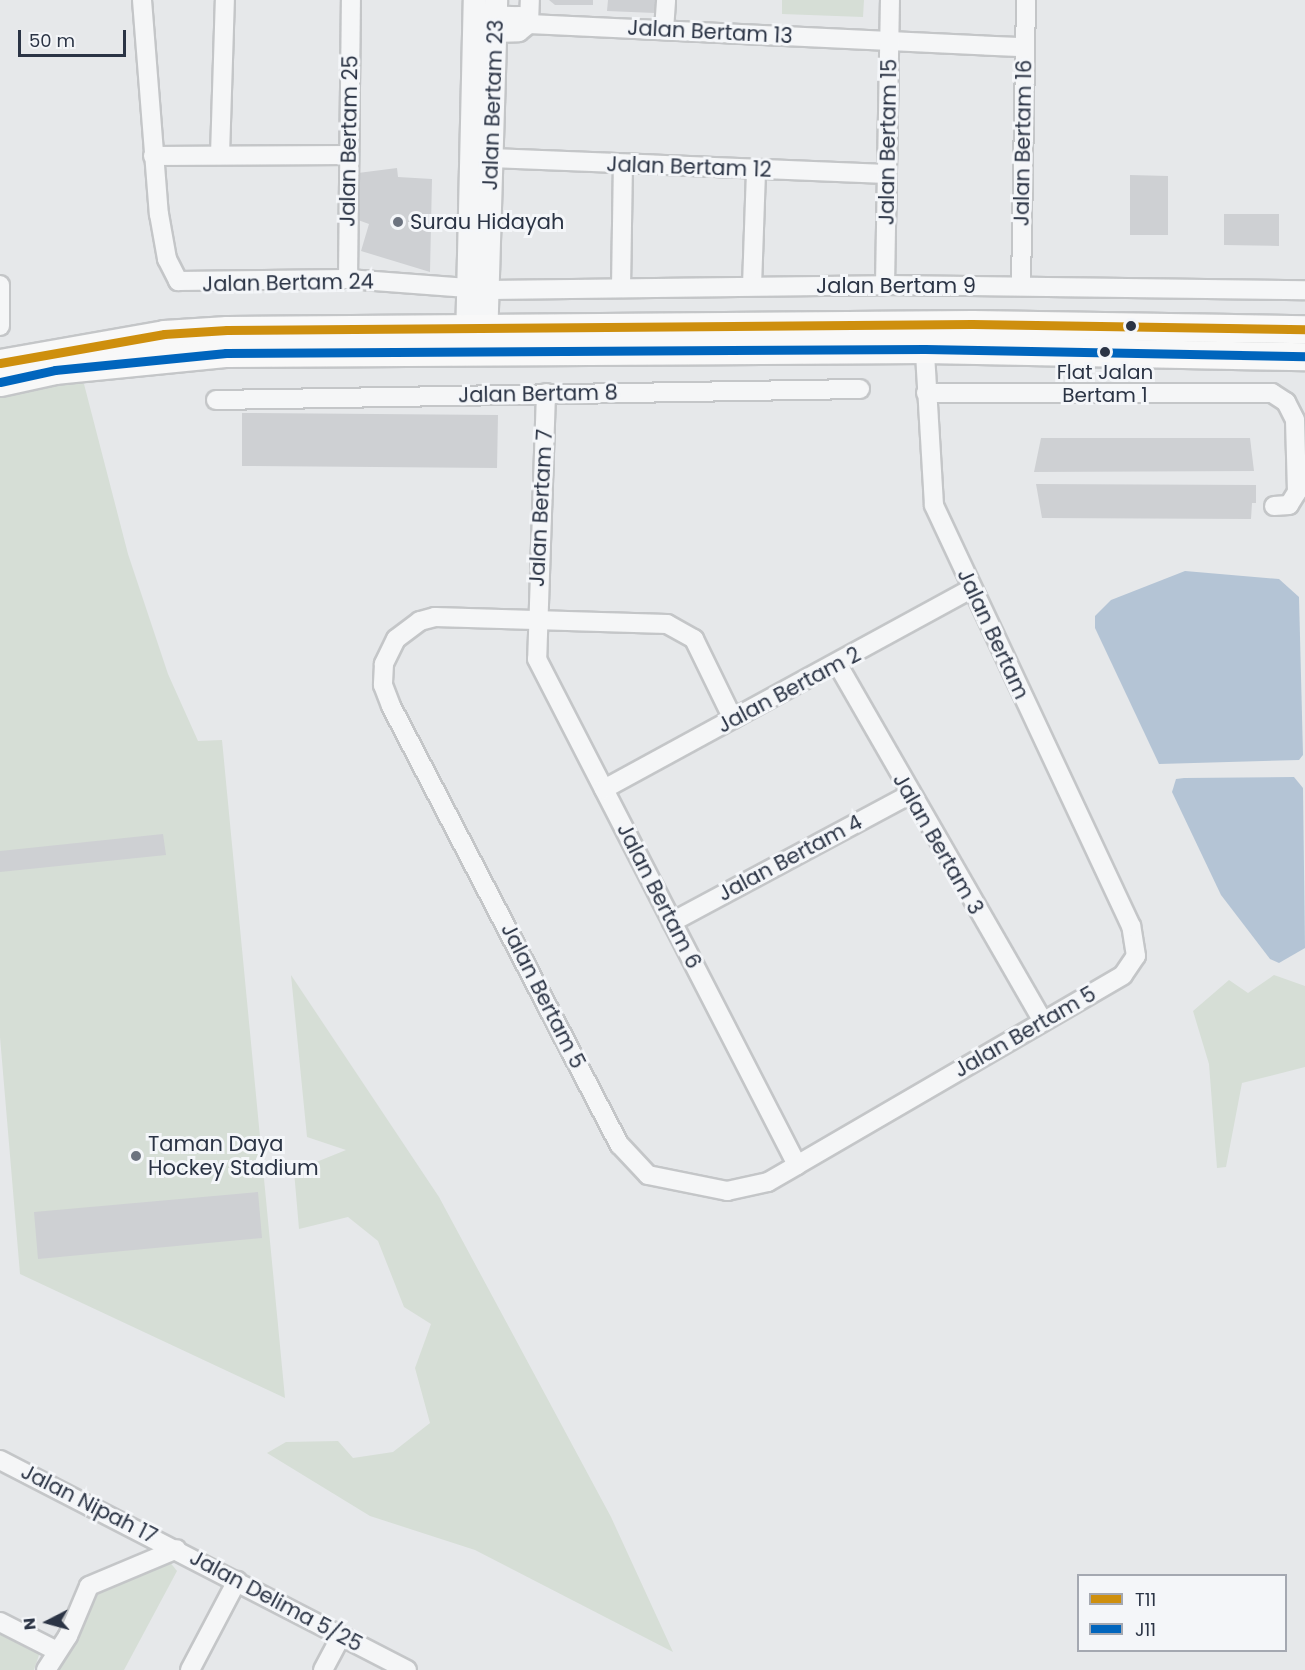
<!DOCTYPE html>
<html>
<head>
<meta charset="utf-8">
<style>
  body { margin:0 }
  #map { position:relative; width:1305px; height:1670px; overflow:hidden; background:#e6e8ea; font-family:Poppins,sans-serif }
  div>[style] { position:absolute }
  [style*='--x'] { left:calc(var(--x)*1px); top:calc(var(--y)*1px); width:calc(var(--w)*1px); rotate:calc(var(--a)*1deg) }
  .green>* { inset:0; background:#d6ded6 }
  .water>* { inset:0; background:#b4c4d5 }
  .building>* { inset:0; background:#ced0d3 }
  .roads { filter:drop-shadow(2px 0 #c4c6c8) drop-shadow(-2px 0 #c4c6c8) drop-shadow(0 2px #c4c6c8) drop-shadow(0 -2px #c4c6c8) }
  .minor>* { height:18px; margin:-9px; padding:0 9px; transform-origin:9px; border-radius:9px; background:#f5f6f7 }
  .tertiary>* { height:22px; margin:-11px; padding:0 11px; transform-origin:11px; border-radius:11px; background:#f5f6f7 }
  .primary>* { height:27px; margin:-13.5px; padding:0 13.5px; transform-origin:13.5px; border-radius:13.5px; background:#f8f8f8 }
  .bus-1>* { height:9px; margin:-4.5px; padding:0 4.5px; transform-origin:4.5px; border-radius:4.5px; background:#ce8f0e }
  .bus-2>* { height:9px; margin:-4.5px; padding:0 4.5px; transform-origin:4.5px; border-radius:4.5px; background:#0065bd }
  .dots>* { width:16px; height:16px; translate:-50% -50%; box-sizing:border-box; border:3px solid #f4f6f9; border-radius:50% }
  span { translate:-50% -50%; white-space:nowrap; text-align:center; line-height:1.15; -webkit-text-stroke:6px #f4f6f9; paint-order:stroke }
  .bus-label { font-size:20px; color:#2b3445 }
  .street-label { font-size:21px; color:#2b3445 }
  .poi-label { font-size:21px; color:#2b3445 }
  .left { translate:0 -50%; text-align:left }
  .legend { position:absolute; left:1077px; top:1574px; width:210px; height:78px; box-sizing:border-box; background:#f4f6f9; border:2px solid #a4a8b1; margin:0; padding:8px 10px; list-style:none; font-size:18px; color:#2b3445 }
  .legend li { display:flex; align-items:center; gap:12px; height:30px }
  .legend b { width:30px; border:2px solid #a4a8b1 }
  .north { position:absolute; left:18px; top:1592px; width:60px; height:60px; -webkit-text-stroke:4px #f4f6f9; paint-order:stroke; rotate:264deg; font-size:16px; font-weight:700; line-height:24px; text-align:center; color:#2b3445 }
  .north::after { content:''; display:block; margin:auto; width:21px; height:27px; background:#2b3445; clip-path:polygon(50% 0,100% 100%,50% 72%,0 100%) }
  .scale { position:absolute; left:18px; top:30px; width:108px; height:27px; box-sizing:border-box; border:3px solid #2b3445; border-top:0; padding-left:8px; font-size:18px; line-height:21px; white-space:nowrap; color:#2b3445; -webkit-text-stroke:4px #f4f6f9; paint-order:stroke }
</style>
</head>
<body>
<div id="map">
  <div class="green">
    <div style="clip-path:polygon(782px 0,864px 0,863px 17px,782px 14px)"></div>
    <div style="clip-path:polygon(51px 381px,84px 384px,128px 554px,168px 674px,198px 741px,222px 740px,285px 1398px,20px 1274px,0 1037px,0 397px)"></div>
    <div style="clip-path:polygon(291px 975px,439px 1197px,611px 1517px,673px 1652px,475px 1550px,370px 1516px,267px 1453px,286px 1442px,338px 1441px,353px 1458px,393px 1452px,430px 1423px,415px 1368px,431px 1324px,404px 1307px,378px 1241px,348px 1217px,299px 1229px,294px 1171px,346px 1150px,307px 1137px)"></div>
    <div style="clip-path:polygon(1274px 975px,1305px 986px,1305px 1067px,1242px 1083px,1226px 1167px,1217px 1168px,1209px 1064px,1193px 1011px,1229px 980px,1248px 993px)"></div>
    <div style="clip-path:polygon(169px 1561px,177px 1571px,124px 1670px,59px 1670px,92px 1590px)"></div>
    <div style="clip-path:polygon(0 1630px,40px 1652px,34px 1670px,0 1670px)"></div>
  </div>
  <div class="water">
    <div style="clip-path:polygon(1185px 571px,1279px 579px,1299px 597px,1303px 755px,1299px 760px,1159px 764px,1095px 628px,1095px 616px,1111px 600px)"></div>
    <div style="clip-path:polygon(1294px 777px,1303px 788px,1305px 948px,1279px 963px,1270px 959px,1221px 895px,1172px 792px,1176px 779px,1184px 778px)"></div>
  </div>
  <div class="building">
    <div style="clip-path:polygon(549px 0,593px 0,593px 5px,555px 5px)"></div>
    <div style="clip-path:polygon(608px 0,655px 0,655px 13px,607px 11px)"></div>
    <div style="clip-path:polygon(397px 168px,398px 177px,432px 179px,430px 272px,361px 251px,369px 224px,358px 220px,358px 173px)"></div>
    <div style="clip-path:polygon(1130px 175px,1168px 176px,1168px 235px,1130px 235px)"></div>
    <div style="clip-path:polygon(1224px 214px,1279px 214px,1279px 246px,1224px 245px)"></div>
    <div style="clip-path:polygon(242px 413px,498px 415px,497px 468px,242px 466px)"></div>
    <div style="clip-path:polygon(1041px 438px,1250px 438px,1254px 471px,1034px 472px)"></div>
    <div style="clip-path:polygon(1036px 484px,1256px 485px,1256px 503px,1252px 503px,1251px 519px,1042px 518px)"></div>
    <div style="clip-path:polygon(163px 834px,166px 855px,0 872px,0 851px)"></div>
    <div style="clip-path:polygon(258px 1192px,262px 1238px,38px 1259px,34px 1212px)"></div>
  </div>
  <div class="roads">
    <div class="minor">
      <div style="--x:142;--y:0;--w:215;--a:85.5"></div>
      <div style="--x:159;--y:214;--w:46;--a:79.9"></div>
      <div style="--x:167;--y:259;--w:25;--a:63"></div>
      <div style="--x:178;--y:281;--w:170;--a:-0.7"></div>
      <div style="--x:348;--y:279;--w:120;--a:4.3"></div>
      <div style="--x:483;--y:15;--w:36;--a:2"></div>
      <div style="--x:519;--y:16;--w:13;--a:39"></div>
      <div style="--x:529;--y:24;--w:496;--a:2.7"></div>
      <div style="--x:529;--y:24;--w:24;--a:-88"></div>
      <div style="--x:664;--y:30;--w:30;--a:-86"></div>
      <div style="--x:495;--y:33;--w:24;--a:-2"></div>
      <div style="--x:519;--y:32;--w:13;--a:-39"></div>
      <div style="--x:220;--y:155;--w:155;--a:-88.2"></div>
      <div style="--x:153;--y:156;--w:196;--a:-0.3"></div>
      <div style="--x:491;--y:158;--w:396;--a:2.3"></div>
      <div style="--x:348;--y:279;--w:279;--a:-89.4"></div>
      <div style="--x:0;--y:285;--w:41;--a:90"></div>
      <div style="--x:885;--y:285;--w:285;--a:-89"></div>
      <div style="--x:752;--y:286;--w:117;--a:-88"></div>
      <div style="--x:1021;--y:286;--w:286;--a:-89"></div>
      <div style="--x:621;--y:288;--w:124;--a:-89.1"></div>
      <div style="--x:488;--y:290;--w:397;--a:-0.7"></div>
      <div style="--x:885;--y:285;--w:420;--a:0.7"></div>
      <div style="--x:546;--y:393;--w:266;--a:91.9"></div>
      <div style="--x:537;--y:659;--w:569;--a:62.8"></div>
      <div style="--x:926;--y:393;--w:346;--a:0"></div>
      <div style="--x:1272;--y:393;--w:17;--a:33"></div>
      <div style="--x:1286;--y:402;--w:20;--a:63"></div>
      <div style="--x:1295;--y:420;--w:72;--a:88.4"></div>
      <div style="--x:1297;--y:492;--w:15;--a:122"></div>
      <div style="--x:1289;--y:505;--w:15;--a:176"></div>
      <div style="--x:216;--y:400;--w:644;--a:-0.98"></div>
      <div style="--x:838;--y:665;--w:411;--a:60.1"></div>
      <div style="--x:733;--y:719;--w:89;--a:-116"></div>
      <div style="--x:694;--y:639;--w:31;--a:-151"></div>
      <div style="--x:667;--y:624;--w:232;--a:-178.3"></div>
      <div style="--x:435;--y:617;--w:16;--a:165"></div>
      <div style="--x:420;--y:621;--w:30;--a:143"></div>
      <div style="--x:396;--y:639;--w:28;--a:116"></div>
      <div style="--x:384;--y:664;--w:21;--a:93"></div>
      <div style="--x:383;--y:685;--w:22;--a:69"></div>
      <div style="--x:391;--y:706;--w:495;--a:62.5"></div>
      <div style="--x:620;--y:1145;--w:41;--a:47"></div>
      <div style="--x:648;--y:1175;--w:81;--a:11.4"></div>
      <div style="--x:727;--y:1191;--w:42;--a:-12.4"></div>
      <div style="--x:768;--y:1182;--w:34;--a:-30"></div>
      <div style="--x:797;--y:1165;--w:377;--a:-30.2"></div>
      <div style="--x:1123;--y:975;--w:23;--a:-56"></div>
      <div style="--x:1136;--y:956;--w:30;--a:-99"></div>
      <div style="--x:1131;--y:926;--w:465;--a:-115.1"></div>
      <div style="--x:934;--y:505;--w:167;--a:-93.4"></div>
      <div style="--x:604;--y:789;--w:419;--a:-28.6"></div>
      <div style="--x:672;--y:922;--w:269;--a:-28.2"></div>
      <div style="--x:0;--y:1460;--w:458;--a:27.3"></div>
      <div style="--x:0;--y:1622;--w:64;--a:27"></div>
      <div style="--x:46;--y:1670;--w:40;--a:-57.1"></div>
      <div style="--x:68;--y:1636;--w:54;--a:-67.2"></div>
      <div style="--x:89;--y:1586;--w:95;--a:-22.8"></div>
      <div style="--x:190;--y:1670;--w:101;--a:-62.2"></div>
      <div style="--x:323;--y:1670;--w:38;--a:-62"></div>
    </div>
    <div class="tertiary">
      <div style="--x:467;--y:343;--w:343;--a:-88.7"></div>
      <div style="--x:486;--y:343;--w:343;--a:-88.3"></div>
    </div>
    <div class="primary">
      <div style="--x:0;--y:363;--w:167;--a:-10"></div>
      <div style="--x:164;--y:334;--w:63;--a:-3.6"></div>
      <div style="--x:227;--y:330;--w:745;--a:-0.46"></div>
      <div style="--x:972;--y:324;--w:333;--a:0.9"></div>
      <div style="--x:0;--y:382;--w:56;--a:-12.3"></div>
      <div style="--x:55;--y:370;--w:172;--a:-5.7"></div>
      <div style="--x:226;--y:353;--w:699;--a:-0.33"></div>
      <div style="--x:925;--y:349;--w:380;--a:1.1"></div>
    </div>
  </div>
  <div class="bus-1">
    <div style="--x:0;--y:363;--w:167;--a:-10"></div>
    <div style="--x:164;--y:334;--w:63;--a:-3.6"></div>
    <div style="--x:227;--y:330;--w:745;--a:-0.46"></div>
    <div style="--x:972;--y:324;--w:333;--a:0.9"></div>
  </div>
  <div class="bus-2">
    <div style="--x:0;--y:382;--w:56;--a:-12.3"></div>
    <div style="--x:55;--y:370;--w:172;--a:-5.7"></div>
    <div style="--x:226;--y:353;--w:699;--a:-0.33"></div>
    <div style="--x:925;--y:349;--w:380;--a:1.1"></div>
  </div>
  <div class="dots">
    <div style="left:398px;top:222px;background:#6c737f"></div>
    <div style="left:1131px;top:326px;background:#2b3445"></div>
    <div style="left:1105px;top:352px;background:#2b3445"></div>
    <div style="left:136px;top:1156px;background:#6c737f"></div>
  </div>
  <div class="bus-label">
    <span style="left:1105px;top:384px">Flat Jalan<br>Bertam 1</span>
  </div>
  <div class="street-label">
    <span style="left:710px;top:32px;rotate:3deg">Jalan Bertam 13</span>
    <span style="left:493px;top:105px;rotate:-88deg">Jalan Bertam 23</span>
    <span style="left:349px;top:141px;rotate:-89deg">Jalan Bertam 25</span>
    <span style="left:888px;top:142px;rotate:-89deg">Jalan Bertam 15</span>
    <span style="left:1023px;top:143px;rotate:-89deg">Jalan Bertam 16</span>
    <span style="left:689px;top:167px;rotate:2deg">Jalan Bertam 12</span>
    <span style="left:288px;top:283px;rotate:-1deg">Jalan Bertam 24</span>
    <span style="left:896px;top:286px">Jalan Bertam 9</span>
    <span style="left:538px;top:394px;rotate:-1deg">Jalan Bertam 8</span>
    <span style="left:541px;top:508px;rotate:-87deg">Jalan Bertam 7</span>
    <span style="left:993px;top:634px;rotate:65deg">Jalan Bertam</span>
    <span style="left:789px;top:690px;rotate:-28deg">Jalan Bertam 2</span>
    <span style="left:938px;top:844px;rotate:60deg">Jalan Bertam 3</span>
    <span style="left:790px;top:858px;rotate:-28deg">Jalan Bertam 4</span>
    <span style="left:659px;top:896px;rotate:63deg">Jalan Bertam 6</span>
    <span style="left:543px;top:996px;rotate:63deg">Jalan Bertam 5</span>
    <span style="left:1025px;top:1032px;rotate:-30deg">Jalan Bertam 5</span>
    <span style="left:89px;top:1504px;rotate:27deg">Jalan Nipah 17</span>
    <span style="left:276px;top:1601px;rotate:28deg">Jalan Delima 5/25</span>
  </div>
  <div class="poi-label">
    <span class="left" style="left:410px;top:222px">Surau Hidayah</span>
    <span class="left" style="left:148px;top:1156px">Taman Daya<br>Hockey Stadium</span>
  </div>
  <ul class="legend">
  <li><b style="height:8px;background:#ce8f0e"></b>T11</li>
  <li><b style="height:8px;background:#0065bd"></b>J11</li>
  </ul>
  <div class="north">N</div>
  <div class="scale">50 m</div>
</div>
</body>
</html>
